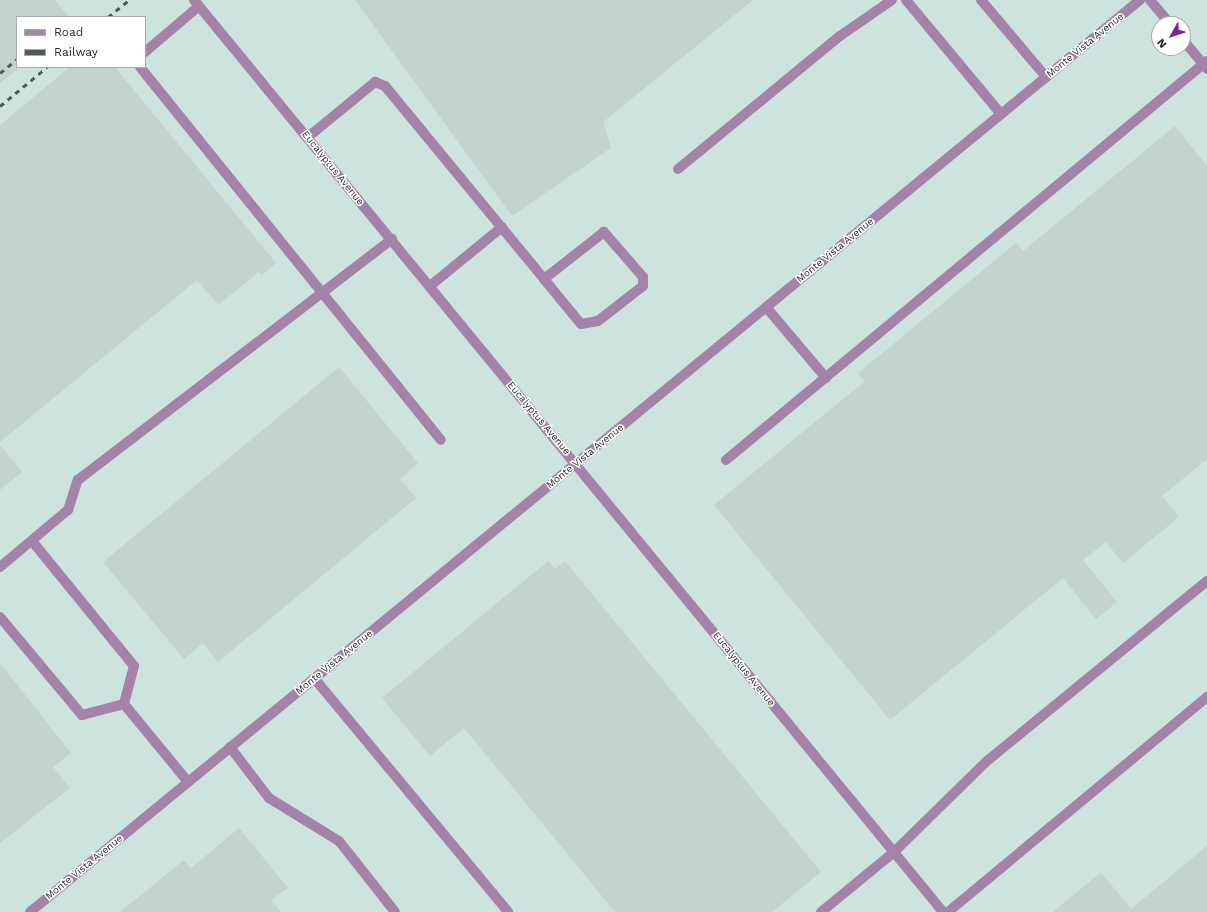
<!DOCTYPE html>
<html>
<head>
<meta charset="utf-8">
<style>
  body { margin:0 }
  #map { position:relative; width:1207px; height:912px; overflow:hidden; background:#ddede9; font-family:"Work Sans",sans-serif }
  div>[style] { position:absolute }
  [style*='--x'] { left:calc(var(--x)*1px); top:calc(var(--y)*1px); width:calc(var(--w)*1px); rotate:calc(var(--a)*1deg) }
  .built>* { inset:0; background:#cce4dd }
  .building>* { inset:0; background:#c3d3cf }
  .minor>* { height:10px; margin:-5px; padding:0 5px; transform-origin:5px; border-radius:5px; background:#a583a8 }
  .rail>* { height:3px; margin-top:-1.5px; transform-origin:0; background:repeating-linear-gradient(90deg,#525a57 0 5px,transparent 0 10px) }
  span { translate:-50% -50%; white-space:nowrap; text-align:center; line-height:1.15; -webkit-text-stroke:3px #fff; paint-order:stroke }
  .street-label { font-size:10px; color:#262c2a }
  .legend { position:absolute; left:16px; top:16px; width:130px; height:52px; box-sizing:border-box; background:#fff; border:1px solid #a8abaa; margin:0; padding:5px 7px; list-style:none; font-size:12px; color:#262c2a }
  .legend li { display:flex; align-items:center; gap:8px; height:20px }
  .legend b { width:20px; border:1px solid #a8abaa }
  .north { position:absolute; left:1151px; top:16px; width:40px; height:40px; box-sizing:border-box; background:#fff; border:1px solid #a8abaa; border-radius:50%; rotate:231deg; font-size:11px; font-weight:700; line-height:16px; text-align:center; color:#262c2a }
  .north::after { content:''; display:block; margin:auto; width:14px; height:18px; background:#84248e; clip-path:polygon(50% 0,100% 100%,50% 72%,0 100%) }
</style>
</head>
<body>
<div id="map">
  <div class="built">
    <div style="clip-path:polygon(evenodd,0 0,1207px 0,1207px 912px,0 912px,0 0,17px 17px,145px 17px,145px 67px,17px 67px,17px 17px,0 0,1159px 24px,1183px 24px,1183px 48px,1159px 48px,1159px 24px)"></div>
  </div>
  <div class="building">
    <div style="clip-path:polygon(0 0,55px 0,69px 17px,17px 17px,17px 67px,20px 67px,0 83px)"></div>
    <div style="clip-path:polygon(355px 0,753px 0,603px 122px,611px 148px,512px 216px)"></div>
    <div style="clip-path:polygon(70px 67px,115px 67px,276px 263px,262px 275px,259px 272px,218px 305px,197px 280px,0 442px,0 125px)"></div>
    <div style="clip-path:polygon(1175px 126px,1207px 166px,1207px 459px,1162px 496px,1179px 517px,1123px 563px,1106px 542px,1083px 560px,1117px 602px,1096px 619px,1063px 578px,890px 720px,714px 505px,865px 381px,858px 373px,1016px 243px,1023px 251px)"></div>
    <div style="clip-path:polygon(339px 367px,418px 463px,400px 479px,416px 498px,218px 662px,203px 643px,184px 659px,103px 562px)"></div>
    <div style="clip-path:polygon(0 445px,22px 472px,0 490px)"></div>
    <div style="clip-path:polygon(548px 561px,555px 569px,565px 561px,821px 872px,772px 912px,615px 912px,464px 728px,430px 756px,382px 698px)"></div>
    <div style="clip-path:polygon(0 663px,71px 753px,53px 767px,70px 788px,0 843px)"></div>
    <div style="clip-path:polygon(239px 828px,288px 888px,271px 900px,281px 912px,120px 912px,184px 860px,191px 868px)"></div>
    <div style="clip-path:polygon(1207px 846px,1207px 912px,1053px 912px,1101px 872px,1131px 909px)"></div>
  </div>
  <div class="minor">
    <div style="--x:194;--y:0;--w:1180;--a:50.6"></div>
    <div style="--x:906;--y:0;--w:148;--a:50.2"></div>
    <div style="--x:981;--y:0;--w:101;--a:49.8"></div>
    <div style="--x:1150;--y:0;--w:31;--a:50"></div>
    <div style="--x:1183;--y:40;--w:38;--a:50"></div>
    <div style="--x:145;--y:52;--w:71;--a:-40.4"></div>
    <div style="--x:140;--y:67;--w:479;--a:51.1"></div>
    <div style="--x:308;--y:137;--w:87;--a:-39.4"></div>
    <div style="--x:375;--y:82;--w:11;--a:22"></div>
    <div style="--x:385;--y:86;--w:250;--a:50.5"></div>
    <div style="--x:544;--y:279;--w:58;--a:50.6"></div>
    <div style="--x:581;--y:324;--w:17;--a:-10"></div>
    <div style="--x:598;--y:321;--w:57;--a:-37.9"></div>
    <div style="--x:643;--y:286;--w:9;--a:-90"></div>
    <div style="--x:643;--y:277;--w:60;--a:-130.9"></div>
    <div style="--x:604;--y:232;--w:76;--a:141.9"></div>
    <div style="--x:678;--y:169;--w:210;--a:-39.4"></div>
    <div style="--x:840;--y:36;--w:63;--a:-34.7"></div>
    <div style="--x:430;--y:286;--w:93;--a:-39.3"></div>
    <div style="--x:766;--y:307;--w:93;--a:49.8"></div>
    <div style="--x:726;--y:460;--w:625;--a:-39.68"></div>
    <div style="--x:32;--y:541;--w:161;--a:50.8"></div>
    <div style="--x:134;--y:666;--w:39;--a:105"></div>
    <div style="--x:0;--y:567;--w:89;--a:-40"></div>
    <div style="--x:68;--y:510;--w:32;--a:-72"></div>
    <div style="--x:78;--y:480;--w:396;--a:-37.5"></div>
    <div style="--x:0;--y:617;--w:128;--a:50.1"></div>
    <div style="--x:82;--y:715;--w:43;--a:-14.7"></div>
    <div style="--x:124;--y:704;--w:101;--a:50.6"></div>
    <div style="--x:314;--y:678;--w:304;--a:50.3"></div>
    <div style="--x:230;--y:747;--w:64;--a:52.6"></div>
    <div style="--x:269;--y:798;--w:82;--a:31.6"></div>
    <div style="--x:339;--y:841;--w:90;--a:51.7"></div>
    <div style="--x:30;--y:912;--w:1437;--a:-39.41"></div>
    <div style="--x:821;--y:912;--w:94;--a:-39.4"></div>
    <div style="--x:894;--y:852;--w:130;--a:-44.4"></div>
    <div style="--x:987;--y:761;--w:284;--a:-39.3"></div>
    <div style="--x:948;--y:912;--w:337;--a:-39.7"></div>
  </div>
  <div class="rail">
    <div style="--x:108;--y:17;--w:27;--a:-39"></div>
    <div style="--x:0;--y:73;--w:22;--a:-39"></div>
    <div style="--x:0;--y:106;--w:61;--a:-39.7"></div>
  </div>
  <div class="street-label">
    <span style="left:1085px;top:45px;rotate:-39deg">Monte Vista Avenue</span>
    <span style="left:333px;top:168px;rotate:51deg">Eucalyptus Avenue</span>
    <span style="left:835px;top:250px;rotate:-39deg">Monte Vista Avenue</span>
    <span style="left:539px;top:418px;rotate:50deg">Eucalyptus Avenue</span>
    <span style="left:585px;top:456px;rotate:-39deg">Monte Vista Avenue</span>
    <span style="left:334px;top:662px;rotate:-39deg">Monte Vista Avenue</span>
    <span style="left:744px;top:669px;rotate:51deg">Eucalyptus Avenue</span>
    <span style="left:84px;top:867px;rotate:-39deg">Monte Vista Avenue</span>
  </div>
  <ul class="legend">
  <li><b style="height:5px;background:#a583a8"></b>Road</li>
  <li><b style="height:5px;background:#525a57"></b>Railway</li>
  </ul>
  <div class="north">N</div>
</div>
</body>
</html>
